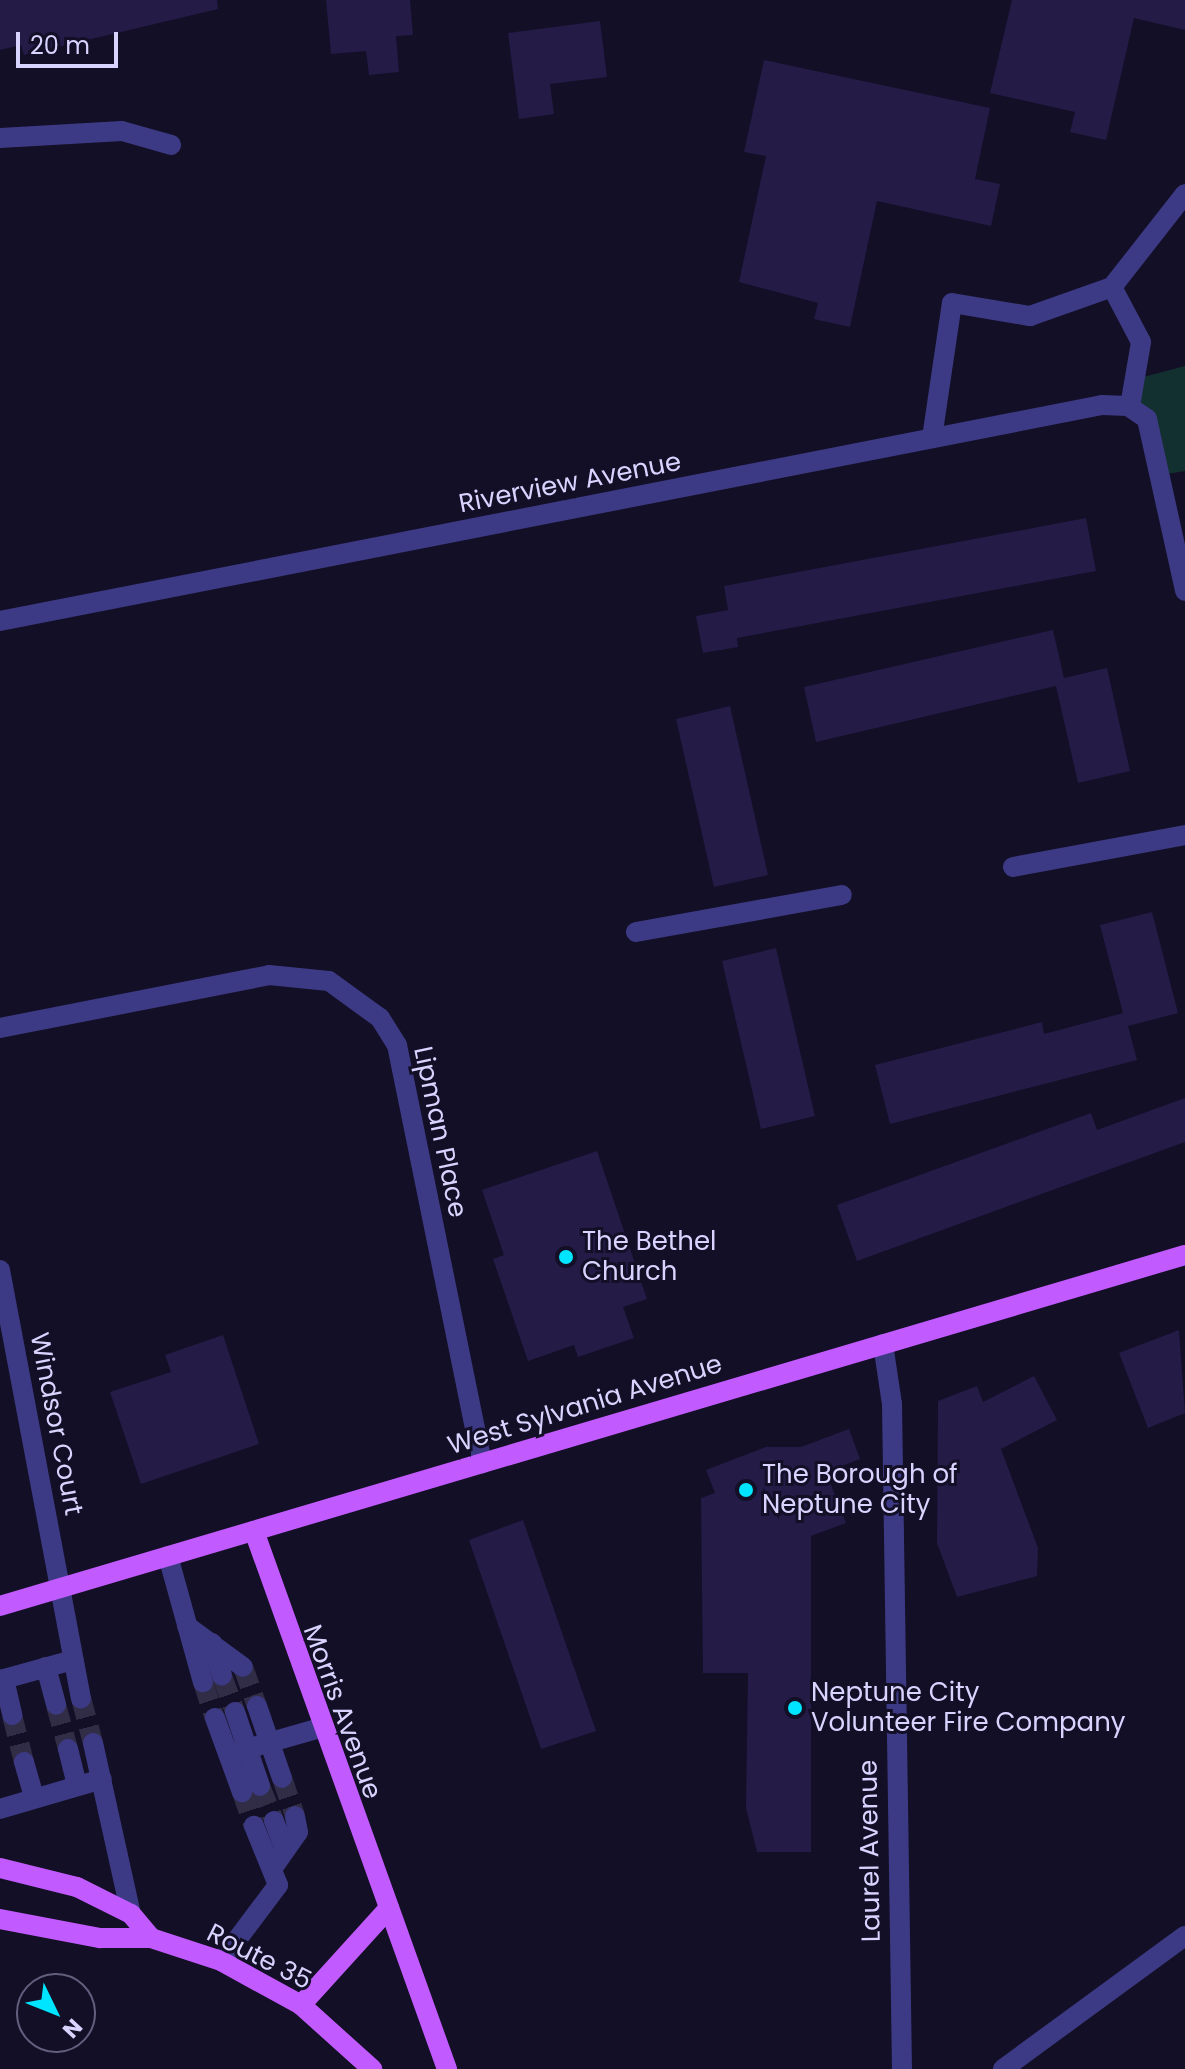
<!DOCTYPE html>
<html>
<head>
<meta charset="utf-8">
<style>
  body { margin:0 }
  #map { position:relative; width:1185px; height:2069px; overflow:hidden; background:#130f26; font-family:Poppins,sans-serif }
  div>[style] { position:absolute }
  [style*='--x'] { left:calc(var(--x)*1px); top:calc(var(--y)*1px); width:calc(var(--w)*1px); rotate:calc(var(--a)*1deg) }
  .green>* { inset:0; background:#12302f }
  .building>* { inset:0; background:#241b47 }
  .minor-tunnel>* { height:20px; margin-top:-10px; transform-origin:0; background:repeating-linear-gradient(90deg,#312d47 0 20px,transparent 0 30px) }
  .minor>* { height:20px; margin:-10px; padding:0 10px; transform-origin:10px; border-radius:10px; background:#3d3a85 }
  .major>* { height:20px; margin:-10px; padding:0 10px; transform-origin:10px; border-radius:10px; background:#c25bff }
  .dots>* { width:22px; height:22px; translate:-50% -50%; box-sizing:border-box; border:4px solid #130f26; border-radius:50% }
  span { translate:-50% -50%; white-space:nowrap; text-align:center; line-height:1.15; -webkit-text-stroke:6px #130f26; paint-order:stroke }
  .street-label { font-size:26px; color:#d9d4ff }
  .poi-label { font-size:26px; color:#d9d4ff }
  .left { translate:0 -50%; text-align:left }
  .north { position:absolute; left:16px; top:1973px; width:80px; height:80px; box-sizing:border-box; background:#130f26; border:2px solid #625e7d; border-radius:50%; rotate:133deg; font-size:22px; font-weight:700; line-height:32px; text-align:center; color:#d9d4ff }
  .north::after { content:''; display:block; margin:auto; width:28px; height:36px; background:#00e5ff; clip-path:polygon(50% 0,100% 100%,50% 72%,0 100%) }
  .scale { position:absolute; left:16px; top:32px; width:102px; height:36px; box-sizing:border-box; border:4px solid #d9d4ff; border-top:0; padding-left:10px; font-size:24px; line-height:28px; white-space:nowrap; color:#d9d4ff; -webkit-text-stroke:6px #130f26; paint-order:stroke }
</style>
</head>
<body>
<div id="map">
  <div class="green">
    <div style="clip-path:polygon(1185px 366px,1185px 471px,1150px 477px,1132px 380px)"></div>
  </div>
  <div class="building">
    <div style="clip-path:polygon(0 0,217px 0,218px 9px,24px 55px,21px 45px,0 50px)"></div>
    <div style="clip-path:polygon(326px 0,410px 0,413px 35px,396px 36px,399px 72px,369px 75px,366px 51px,331px 54px)"></div>
    <div style="clip-path:polygon(1012px 0,1185px 0,1185px 30px,1134px 18px,1106px 140px,1070px 132px,1075px 112px,990px 93px)"></div>
    <div style="clip-path:polygon(600px 21px,607px 77px,550px 84px,554px 114px,519px 119px,508px 33px)"></div>
    <div style="clip-path:polygon(764px 60px,990px 108px,975px 179px,1000px 184px,991px 226px,877px 201px,850px 327px,814px 319px,818px 303px,739px 282px,766px 156px,744px 152px)"></div>
    <div style="clip-path:polygon(1086px 518px,1096px 571px,737px 638px,738px 647px,703px 653px,696px 616px,728px 610px,724px 586px)"></div>
    <div style="clip-path:polygon(1053px 630px,1064px 678px,1107px 668px,1130px 771px,1078px 783px,1056px 686px,816px 742px,804px 687px)"></div>
    <div style="clip-path:polygon(730px 706px,768px 875px,714px 887px,676px 719px)"></div>
    <div style="clip-path:polygon(1152px 912px,1178px 1013px,1128px 1026px,1137px 1060px,890px 1124px,875px 1065px,1042px 1022px,1044px 1034px,1123px 1013px,1100px 925px)"></div>
    <div style="clip-path:polygon(776px 948px,815px 1116px,761px 1129px,722px 961px)"></div>
    <div style="clip-path:polygon(1185px 1098px,1185px 1142px,857px 1261px,837px 1205px,1091px 1113px,1097px 1130px)"></div>
    <div style="clip-path:polygon(597px 1151px,647px 1299px,623px 1307px,634px 1338px,578px 1357px,574px 1345px,528px 1361px,493px 1259px,504px 1255px,482px 1190px)"></div>
    <div style="clip-path:polygon(1179px 1330px,1185px 1413px,1148px 1428px,1119px 1353px)"></div>
    <div style="clip-path:polygon(223px 1335px,259px 1444px,141px 1484px,110px 1392px,171px 1372px,165px 1355px)"></div>
    <div style="clip-path:polygon(1034px 1376px,1057px 1420px,1001px 1449px,1038px 1548px,1037px 1576px,957px 1597px,937px 1543px,938px 1401px,977px 1386px,983px 1402px)"></div>
    <div style="clip-path:polygon(849px 1429px,860px 1459px,826px 1472px,846px 1523px,811px 1536px,811px 1852px,757px 1852px,746px 1808px,748px 1673px,703px 1673px,701px 1498px,715px 1493px,706px 1470px,766px 1447px,801px 1447px)"></div>
    <div style="clip-path:polygon(523px 1520px,596px 1731px,541px 1749px,469px 1540px)"></div>
  </div>
  <div class="minor-tunnel">
    <div style="--x:243;--y:1667;--w:41;--a:70.3"></div>
    <div style="--x:222;--y:1676;--w:38;--a:70"></div>
    <div style="--x:203;--y:1682;--w:38;--a:72"></div>
    <div style="--x:81;--y:1698;--w:47;--a:75.1"></div>
    <div style="--x:56;--y:1705;--w:46;--a:74.7"></div>
    <div style="--x:12;--y:1715;--w:49;--a:75.7"></div>
    <div style="--x:282;--y:1778;--w:40;--a:71.1"></div>
    <div style="--x:260;--y:1786;--w:38;--a:68"></div>
    <div style="--x:242;--y:1792;--w:36;--a:71"></div>
  </div>
  <div class="minor">
    <div style="--x:0;--y:138;--w:122;--a:-3.3"></div>
    <div style="--x:122;--y:131;--w:51;--a:15.9"></div>
    <div style="--x:1130;--y:406;--w:65;--a:-80.2"></div>
    <div style="--x:1141;--y:342;--w:62;--a:-117.8"></div>
    <div style="--x:1112;--y:287;--w:118;--a:-51.9"></div>
    <div style="--x:932;--y:438;--w:136;--a:-81.6"></div>
    <div style="--x:952;--y:303;--w:79;--a:9.5"></div>
    <div style="--x:1030;--y:316;--w:87;--a:-19.5"></div>
    <div style="--x:0;--y:621;--w:1123;--a:-11.09"></div>
    <div style="--x:1102;--y:405;--w:26;--a:2"></div>
    <div style="--x:1128;--y:406;--w:23;--a:34"></div>
    <div style="--x:1147;--y:419;--w:176;--a:77.5"></div>
    <div style="--x:1013;--y:867;--w:175;--a:-10.5"></div>
    <div style="--x:636;--y:932;--w:209;--a:-10.2"></div>
    <div style="--x:0;--y:1028;--w:274;--a:-11.1"></div>
    <div style="--x:269;--y:975;--w:60;--a:5.7"></div>
    <div style="--x:329;--y:981;--w:63;--a:36"></div>
    <div style="--x:380;--y:1018;--w:32;--a:58"></div>
    <div style="--x:397;--y:1045;--w:427;--a:78.5"></div>
    <div style="--x:0;--y:1270;--w:436;--a:79.3"></div>
    <div style="--x:883;--y:1344;--w:61;--a:81.5"></div>
    <div style="--x:892;--y:1404;--w:665;--a:89.14"></div>
    <div style="--x:168;--y:1556;--w:131;--a:74.5"></div>
    <div style="--x:187;--y:1626;--w:69;--a:36.2"></div>
    <div style="--x:212;--y:1643;--w:34;--a:73"></div>
    <div style="--x:46;--y:1667;--w:39;--a:75"></div>
    <div style="--x:4;--y:1679;--w:37;--a:77"></div>
    <div style="--x:0;--y:1680;--w:76;--a:-15.3"></div>
    <div style="--x:257;--y:1706;--w:76;--a:70.9"></div>
    <div style="--x:235;--y:1712;--w:78;--a:71.3"></div>
    <div style="--x:215;--y:1718;--w:79;--a:70"></div>
    <div style="--x:93;--y:1743;--w:175;--a:77.5"></div>
    <div style="--x:68;--y:1749;--w:38;--a:76"></div>
    <div style="--x:229;--y:1754;--w:95;--a:-15.9"></div>
    <div style="--x:24;--y:1762;--w:37;--a:74"></div>
    <div style="--x:0;--y:1809;--w:106;--a:-16.4"></div>
    <div style="--x:274;--y:1821;--w:31;--a:69"></div>
    <div style="--x:272;--y:1869;--w:45;--a:-54.9"></div>
    <div style="--x:298;--y:1832;--w:16;--a:-101"></div>
    <div style="--x:221;--y:1961;--w:95;--a:-53.1"></div>
    <div style="--x:278;--y:1885;--w:64;--a:-112.1"></div>
    <div style="--x:1003;--y:2069;--w:225;--a:-36.2"></div>
  </div>
  <div class="major">
    <div style="--x:254;--y:1531;--w:572;--a:70.27"></div>
    <div style="--x:0;--y:1606;--w:1236;--a:-16.5"></div>
    <div style="--x:0;--y:1868;--w:79;--a:13.9"></div>
    <div style="--x:77;--y:1887;--w:60;--a:26.6"></div>
    <div style="--x:131;--y:1914;--w:31;--a:50"></div>
    <div style="--x:0;--y:1919;--w:102;--a:10.8"></div>
    <div style="--x:100;--y:1938;--w:51;--a:0"></div>
    <div style="--x:151;--y:1938;--w:74;--a:18.2"></div>
    <div style="--x:221;--y:1961;--w:91;--a:28.8"></div>
    <div style="--x:301;--y:2005;--w:96;--a:42"></div>
    <div style="--x:301;--y:2005;--w:131;--a:-47.8"></div>
  </div>
  <div class="dots">
    <div style="left:566px;top:1257px;background:#00e5ff"></div>
    <div style="left:746px;top:1490px;background:#00e5ff"></div>
    <div style="left:795px;top:1708px;background:#00e5ff"></div>
  </div>
  <div class="street-label">
    <span style="left:570px;top:483px;rotate:-11deg">Riverview Avenue</span>
    <span style="left:440px;top:1132px;rotate:78deg">Lipman Place</span>
    <span style="left:585px;top:1405px;rotate:-17deg">West Sylvania Avenue</span>
    <span style="left:56px;top:1424px;rotate:79deg">Windsor Court</span>
    <span style="left:342px;top:1712px;rotate:70deg">Morris Avenue</span>
    <span style="left:870px;top:1851px;rotate:-91deg">Laurel Avenue</span>
    <span style="left:259px;top:1957px;rotate:27deg">Route 35</span>
  </div>
  <div class="poi-label">
    <span class="left" style="left:582px;top:1257px">The Bethel<br>Church</span>
    <span class="left" style="left:762px;top:1490px">The Borough of<br>Neptune City</span>
    <span class="left" style="left:811px;top:1708px">Neptune City<br>Volunteer Fire Company</span>
  </div>
  <div class="north">N</div>
  <div class="scale">20 m</div>
</div>
</body>
</html>
